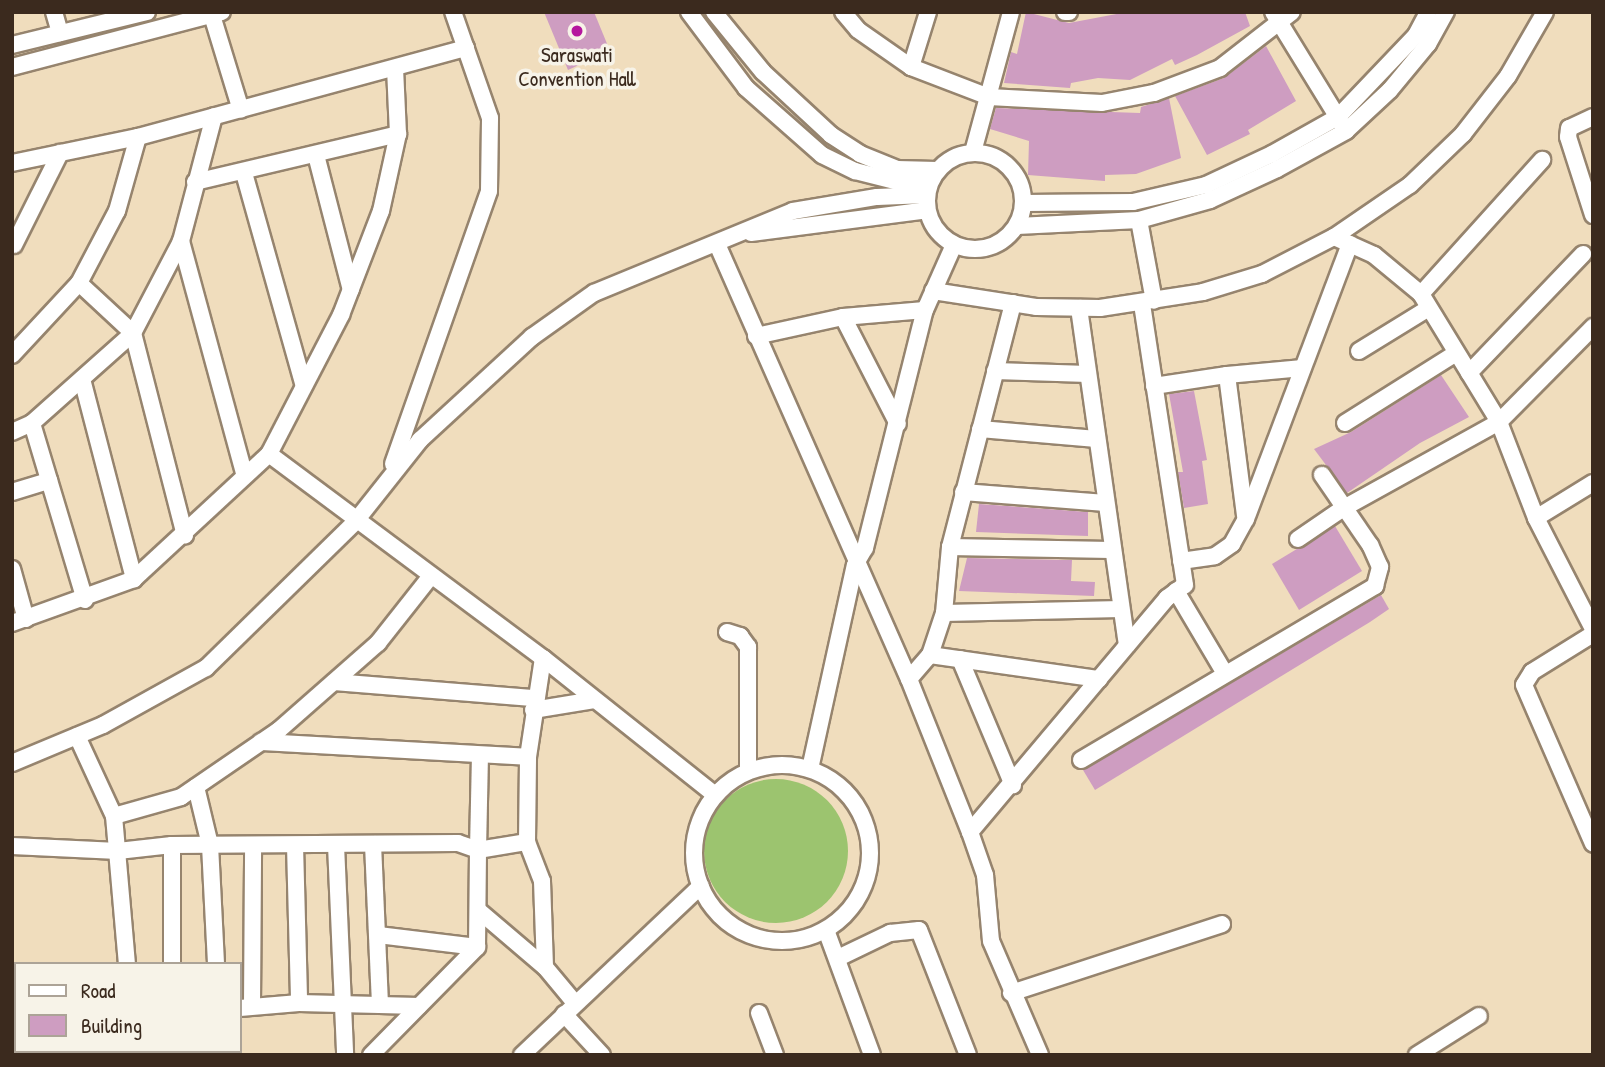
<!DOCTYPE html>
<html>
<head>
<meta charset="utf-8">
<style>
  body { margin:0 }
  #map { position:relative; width:1605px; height:1067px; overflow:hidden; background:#f0ddbd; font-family:"Patrick Hand",sans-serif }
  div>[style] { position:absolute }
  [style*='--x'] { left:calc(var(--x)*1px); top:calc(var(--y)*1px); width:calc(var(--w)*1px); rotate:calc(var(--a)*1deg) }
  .green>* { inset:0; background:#9cc46f }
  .round { border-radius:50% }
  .building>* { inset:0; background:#ce9dc1 }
  .roads { filter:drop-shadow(2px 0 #96846e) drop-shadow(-2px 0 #96846e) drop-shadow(0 2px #96846e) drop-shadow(0 -2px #96846e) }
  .minor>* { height:16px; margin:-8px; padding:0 8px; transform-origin:8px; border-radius:8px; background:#fff }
  .minor>.ring { margin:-8px; padding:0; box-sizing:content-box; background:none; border:16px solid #fff; border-radius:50% }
  .dots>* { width:19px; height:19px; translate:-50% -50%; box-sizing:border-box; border:4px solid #f7f3e8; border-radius:50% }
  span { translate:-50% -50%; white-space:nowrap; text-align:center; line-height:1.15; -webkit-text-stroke:7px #f7f3e8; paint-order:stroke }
  .poi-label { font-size:21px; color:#3b2a1e }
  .frame { position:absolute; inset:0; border:14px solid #3b2a1e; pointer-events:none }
  .legend { position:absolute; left:14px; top:962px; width:228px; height:91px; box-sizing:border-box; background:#f7f3e8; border:2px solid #aca397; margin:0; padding:9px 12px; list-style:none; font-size:21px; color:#3b2a1e }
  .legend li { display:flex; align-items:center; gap:14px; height:35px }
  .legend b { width:35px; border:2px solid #aca397 }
</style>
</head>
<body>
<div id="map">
  <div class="green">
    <div class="round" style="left:704px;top:779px;width:144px;height:144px"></div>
  </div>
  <div class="building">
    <div style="clip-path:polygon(544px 12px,594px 12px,610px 51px,568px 70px)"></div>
    <div style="clip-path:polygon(1026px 12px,1069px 23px,1127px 12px,1245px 12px,1250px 26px,1197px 55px,1175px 65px,1172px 59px,1130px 80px,1098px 78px,1071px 83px,1070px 88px,1004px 83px,1011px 52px,1017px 54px)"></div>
    <div style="clip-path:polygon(1266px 46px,1296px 101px,1248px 130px,1250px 134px,1207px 155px,1175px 96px,1224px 78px)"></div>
    <div style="clip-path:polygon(1169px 98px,1181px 158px,1136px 174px,1105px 175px,1105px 181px,1028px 175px,1029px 141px,990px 129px,996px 108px,1140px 113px,1141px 107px)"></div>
    <div style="clip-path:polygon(1441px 375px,1469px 417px,1420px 443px,1347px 493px,1314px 449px,1351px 432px)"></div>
    <div style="clip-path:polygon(1194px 391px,1207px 460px,1202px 461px,1208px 504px,1184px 508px,1178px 472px,1183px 472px,1169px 394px)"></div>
    <div style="clip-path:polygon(979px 504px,1088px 512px,1088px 536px,976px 532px)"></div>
    <div style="clip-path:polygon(1335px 526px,1362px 571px,1299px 610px,1272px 564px)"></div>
    <div style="clip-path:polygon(967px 558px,1072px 560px,1071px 581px,1095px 582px,1094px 596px,959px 591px)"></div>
    <div style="clip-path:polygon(1381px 595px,1389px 609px,1370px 622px,1095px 790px,1083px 770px)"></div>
  </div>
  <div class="roads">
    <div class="minor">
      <div style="--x:54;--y:12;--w:22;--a:74"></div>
      <div style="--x:211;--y:12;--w:102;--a:73"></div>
      <div style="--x:689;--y:12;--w:95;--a:53.1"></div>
      <div style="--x:746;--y:88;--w:101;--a:41.4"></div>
      <div style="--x:822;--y:155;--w:37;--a:26"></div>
      <div style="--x:855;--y:171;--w:41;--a:14"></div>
      <div style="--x:895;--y:181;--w:35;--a:2"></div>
      <div style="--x:714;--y:12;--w:77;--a:50.8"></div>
      <div style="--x:763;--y:72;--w:93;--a:42.8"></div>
      <div style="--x:831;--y:135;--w:35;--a:33"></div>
      <div style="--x:860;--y:154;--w:40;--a:22"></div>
      <div style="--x:897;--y:169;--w:40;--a:1.4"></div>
      <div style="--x:843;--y:12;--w:23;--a:50"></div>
      <div style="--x:858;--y:30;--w:65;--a:34.9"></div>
      <div style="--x:911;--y:67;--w:84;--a:21"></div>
      <div style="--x:989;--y:97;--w:113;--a:3"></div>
      <div style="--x:1102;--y:103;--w:53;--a:-10.9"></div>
      <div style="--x:1154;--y:93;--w:71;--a:-20.7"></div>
      <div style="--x:1220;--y:68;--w:91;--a:-37.9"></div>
      <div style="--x:1065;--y:12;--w:4;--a:0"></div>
      <div style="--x:1273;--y:12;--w:134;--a:58.4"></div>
      <div style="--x:12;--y:45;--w:139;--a:-13.7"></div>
      <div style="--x:12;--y:67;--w:217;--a:-14.7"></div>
      <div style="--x:911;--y:67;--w:58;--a:-72.8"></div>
      <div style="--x:1593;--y:117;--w:26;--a:155"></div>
      <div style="--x:1569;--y:128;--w:9;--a:96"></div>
      <div style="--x:1568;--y:137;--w:82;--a:72.2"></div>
      <div style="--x:973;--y:152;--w:145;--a:-74.8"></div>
      <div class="ring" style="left:927px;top:153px;width:80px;height:80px"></div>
      <div style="--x:316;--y:155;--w:139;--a:75.5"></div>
      <div style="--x:12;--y:163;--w:129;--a:-11.7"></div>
      <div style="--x:138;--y:137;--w:340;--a:-15.2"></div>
      <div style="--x:244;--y:173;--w:221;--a:74.3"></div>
      <div style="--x:195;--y:182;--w:209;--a:-13.3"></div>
      <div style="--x:1024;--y:203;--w:109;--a:-0.5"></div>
      <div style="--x:1133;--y:202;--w:75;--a:-13.1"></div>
      <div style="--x:1206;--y:185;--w:73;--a:-25.2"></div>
      <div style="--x:1272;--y:154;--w:76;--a:-29.3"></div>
      <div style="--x:1338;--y:117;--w:113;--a:-46.4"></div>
      <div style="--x:1416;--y:35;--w:26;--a:-62"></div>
      <div style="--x:1139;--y:220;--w:82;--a:79.5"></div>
      <div style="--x:1017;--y:226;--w:122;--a:-2.8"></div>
      <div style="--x:1139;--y:220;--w:74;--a:-15.7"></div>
      <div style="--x:1210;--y:200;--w:74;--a:-24.8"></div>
      <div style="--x:1277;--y:169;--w:79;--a:-28.8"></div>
      <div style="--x:1346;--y:131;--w:60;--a:-43"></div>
      <div style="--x:1390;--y:90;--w:60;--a:-50.4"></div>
      <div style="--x:1428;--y:44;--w:37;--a:-61"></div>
      <div style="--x:751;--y:233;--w:177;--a:-7.4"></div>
      <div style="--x:1334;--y:237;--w:44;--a:24.2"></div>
      <div style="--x:1374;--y:255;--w:61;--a:39.7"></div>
      <div style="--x:1421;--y:294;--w:150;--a:58.6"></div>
      <div style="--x:1499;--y:422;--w:103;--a:68.9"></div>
      <div style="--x:1536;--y:518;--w:125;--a:62.8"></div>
      <div style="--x:181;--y:241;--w:240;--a:74.8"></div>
      <div style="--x:717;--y:244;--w:475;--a:66.2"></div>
      <div style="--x:909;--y:679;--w:165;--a:68.3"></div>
      <div style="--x:970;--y:832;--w:46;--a:70.8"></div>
      <div style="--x:985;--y:875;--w:66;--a:84.8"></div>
      <div style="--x:991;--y:941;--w:124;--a:66.7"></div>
      <div style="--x:14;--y:245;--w:103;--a:-63.4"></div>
      <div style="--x:79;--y:283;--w:74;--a:42.8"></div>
      <div style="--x:133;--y:333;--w:209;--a:75.6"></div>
      <div style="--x:933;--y:291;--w:104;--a:8.8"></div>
      <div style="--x:1036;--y:307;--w:64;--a:0.9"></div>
      <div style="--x:1100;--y:308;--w:104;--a:-8.8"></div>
      <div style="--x:1203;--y:292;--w:62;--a:-17"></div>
      <div style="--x:1262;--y:274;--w:81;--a:-27.2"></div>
      <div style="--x:1334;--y:237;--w:92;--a:-34.4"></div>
      <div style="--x:1410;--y:185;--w:74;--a:-43.9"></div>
      <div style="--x:1463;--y:134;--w:73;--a:-52.2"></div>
      <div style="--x:1508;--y:76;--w:74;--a:-60"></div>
      <div style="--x:1421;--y:294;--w:181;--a:-47.9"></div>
      <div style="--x:1079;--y:308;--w:340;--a:81.9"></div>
      <div style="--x:843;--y:317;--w:120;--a:62.8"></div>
      <div style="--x:756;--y:336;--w:89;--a:-12.3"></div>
      <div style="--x:843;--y:317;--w:82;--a:-4.9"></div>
      <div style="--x:1359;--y:351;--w:82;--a:-31.6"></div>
      <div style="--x:12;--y:355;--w:98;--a:-47.1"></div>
      <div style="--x:79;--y:283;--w:81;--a:-62.2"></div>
      <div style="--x:117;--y:211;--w:77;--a:-74.2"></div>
      <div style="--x:995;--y:371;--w:93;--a:1.8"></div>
      <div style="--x:1469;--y:373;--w:165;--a:-46.2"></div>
      <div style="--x:1227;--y:375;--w:76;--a:-5.3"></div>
      <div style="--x:82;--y:379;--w:207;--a:75.4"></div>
      <div style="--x:1154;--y:386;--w:74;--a:-8.6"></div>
      <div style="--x:1227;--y:375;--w:142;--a:82.7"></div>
      <div style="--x:1345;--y:423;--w:131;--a:-32.2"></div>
      <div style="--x:980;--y:429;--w:117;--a:4.9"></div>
      <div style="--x:12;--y:432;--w:22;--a:-24"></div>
      <div style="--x:269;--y:454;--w:342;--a:36.7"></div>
      <div style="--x:543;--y:658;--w:220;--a:38.5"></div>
      <div style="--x:393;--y:464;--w:289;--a:-70.6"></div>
      <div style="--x:489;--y:191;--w:73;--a:-89.2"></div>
      <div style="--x:490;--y:118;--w:112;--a:-109.2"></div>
      <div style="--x:12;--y:492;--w:39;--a:-17"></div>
      <div style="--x:963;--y:492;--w:143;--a:4.4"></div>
      <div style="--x:1536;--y:518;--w:67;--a:-31.6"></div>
      <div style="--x:1298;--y:539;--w:53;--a:-34.3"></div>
      <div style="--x:1342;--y:509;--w:179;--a:-29"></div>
      <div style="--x:1499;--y:422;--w:134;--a:-45.3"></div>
      <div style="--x:950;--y:547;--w:161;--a:1.1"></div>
      <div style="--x:1181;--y:561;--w:34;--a:-8"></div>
      <div style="--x:1215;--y:556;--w:21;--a:-35"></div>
      <div style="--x:1232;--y:544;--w:29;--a:-61"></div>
      <div style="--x:1246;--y:519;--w:294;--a:-69.3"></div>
      <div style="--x:12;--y:569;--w:52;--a:74.4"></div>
      <div style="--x:1176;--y:591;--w:94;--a:59.3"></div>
      <div style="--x:85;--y:600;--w:185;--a:-106.7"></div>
      <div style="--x:32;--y:423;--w:135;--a:-41.7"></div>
      <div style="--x:133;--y:333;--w:104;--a:-62.4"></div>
      <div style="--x:181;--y:241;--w:129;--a:-75.2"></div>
      <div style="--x:944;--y:613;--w:177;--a:-1.3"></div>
      <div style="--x:12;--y:623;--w:130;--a:-19.8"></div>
      <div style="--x:134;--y:579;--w:184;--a:-42.8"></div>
      <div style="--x:269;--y:454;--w:157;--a:-62.6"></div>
      <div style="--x:341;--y:315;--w:111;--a:-69"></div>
      <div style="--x:381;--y:211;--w:79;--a:-77.6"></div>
      <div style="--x:398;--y:134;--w:65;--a:-92.6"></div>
      <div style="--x:727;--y:632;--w:14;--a:17"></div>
      <div style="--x:740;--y:636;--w:14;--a:54"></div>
      <div style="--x:748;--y:647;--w:124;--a:90"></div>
      <div style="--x:1593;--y:634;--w:72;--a:148.1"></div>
      <div style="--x:1532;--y:672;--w:15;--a:122"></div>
      <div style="--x:1524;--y:685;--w:173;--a:66.5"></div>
      <div style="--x:930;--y:655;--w:171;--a:8.1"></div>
      <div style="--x:960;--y:659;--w:137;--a:67.2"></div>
      <div style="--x:909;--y:679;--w:32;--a:-49"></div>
      <div style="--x:930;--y:655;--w:44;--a:-71.6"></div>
      <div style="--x:944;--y:613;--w:66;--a:-84.8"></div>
      <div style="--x:950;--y:547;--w:252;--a:-75.5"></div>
      <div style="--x:334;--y:682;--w:202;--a:4.6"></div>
      <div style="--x:533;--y:710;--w:62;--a:-9.3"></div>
      <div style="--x:77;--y:736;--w:88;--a:65.2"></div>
      <div style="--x:114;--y:816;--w:149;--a:85"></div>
      <div style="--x:261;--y:742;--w:267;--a:3.2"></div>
      <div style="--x:1081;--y:760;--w:342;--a:-30.6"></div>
      <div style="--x:1375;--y:586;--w:20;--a:-75"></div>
      <div style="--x:1380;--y:567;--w:24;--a:-114"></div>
      <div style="--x:1370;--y:545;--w:85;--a:-124.4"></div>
      <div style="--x:12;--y:763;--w:99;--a:-22.7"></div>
      <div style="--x:103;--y:725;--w:118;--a:-29"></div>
      <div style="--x:206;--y:668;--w:209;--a:-44.4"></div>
      <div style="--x:355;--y:522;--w:105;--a:-51.6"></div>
      <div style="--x:420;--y:440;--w:152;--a:-42.6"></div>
      <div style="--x:532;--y:337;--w:76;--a:-35.4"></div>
      <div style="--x:594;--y:293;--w:215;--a:-22.4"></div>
      <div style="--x:793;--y:211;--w:85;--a:-9.5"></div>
      <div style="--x:877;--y:197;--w:50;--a:-2.3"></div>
      <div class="ring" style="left:694px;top:765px;width:160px;height:160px"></div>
      <div style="--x:810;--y:769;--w:209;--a:-77.6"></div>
      <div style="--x:855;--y:565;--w:20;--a:-60"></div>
      <div style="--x:865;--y:548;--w:245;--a:-75.9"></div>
      <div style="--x:925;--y:310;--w:71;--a:-66"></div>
      <div style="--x:196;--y:787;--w:60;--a:76.4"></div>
      <div style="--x:210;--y:845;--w:119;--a:87.1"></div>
      <div style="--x:114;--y:816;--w:70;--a:-15.8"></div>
      <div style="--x:181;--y:797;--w:119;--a:-34.4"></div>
      <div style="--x:279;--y:730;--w:132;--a:-41.3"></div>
      <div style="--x:378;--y:643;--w:85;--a:-51.7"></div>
      <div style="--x:970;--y:832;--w:306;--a:-49.9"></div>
      <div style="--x:1167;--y:598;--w:22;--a:-36"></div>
      <div style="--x:1185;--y:585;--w:285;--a:-98.7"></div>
      <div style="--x:527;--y:842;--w:42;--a:69"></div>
      <div style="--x:542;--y:881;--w:86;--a:88"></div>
      <div style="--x:545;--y:967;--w:47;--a:50.2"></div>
      <div style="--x:373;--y:844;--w:161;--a:87.5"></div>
      <div style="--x:172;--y:845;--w:119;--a:90"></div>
      <div style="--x:295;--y:845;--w:158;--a:88.5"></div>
      <div style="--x:336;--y:845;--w:210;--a:87.5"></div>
      <div style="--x:12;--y:846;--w:106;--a:2.7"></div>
      <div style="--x:118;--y:851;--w:54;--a:-6.3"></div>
      <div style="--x:172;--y:845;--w:286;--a:-0.4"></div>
      <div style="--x:458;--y:843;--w:21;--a:19"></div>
      <div style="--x:478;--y:850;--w:95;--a:-88.8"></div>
      <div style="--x:478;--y:910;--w:88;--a:40.4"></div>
      <div style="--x:826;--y:930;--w:133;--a:69.8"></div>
      <div style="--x:378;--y:935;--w:100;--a:6.9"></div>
      <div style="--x:838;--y:958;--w:58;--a:-25.7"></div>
      <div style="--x:890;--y:933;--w:29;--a:-6"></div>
      <div style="--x:919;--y:930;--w:134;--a:68.6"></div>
      <div style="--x:1011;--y:993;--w:222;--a:-18.1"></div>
      <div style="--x:252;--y:1005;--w:160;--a:-89.6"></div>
      <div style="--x:240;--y:1008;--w:59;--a:-4.8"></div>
      <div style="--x:299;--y:1003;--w:120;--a:1.4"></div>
      <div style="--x:759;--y:1013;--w:45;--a:69.1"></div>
      <div style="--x:564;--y:1014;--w:56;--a:47.2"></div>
      <div style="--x:129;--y:1051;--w:4;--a:90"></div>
      <div style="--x:216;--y:1055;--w:4;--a:-90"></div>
      <div style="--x:371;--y:1055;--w:151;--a:-45.5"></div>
      <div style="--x:477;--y:947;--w:97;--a:-89.4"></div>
      <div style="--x:478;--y:850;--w:50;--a:-9.3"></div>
      <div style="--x:527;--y:842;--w:85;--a:-89.3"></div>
      <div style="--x:528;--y:757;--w:100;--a:-81.4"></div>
      <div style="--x:522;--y:1055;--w:246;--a:-43.4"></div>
      <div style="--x:1417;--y:1055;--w:73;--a:-32.2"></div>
    </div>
  </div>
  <div class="dots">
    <div style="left:577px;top:31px;background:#b5179e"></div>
  </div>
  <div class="poi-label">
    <span style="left:577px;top:67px">Saraswati<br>Convention Hall</span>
  </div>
  <div class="frame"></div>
  <ul class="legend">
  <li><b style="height:9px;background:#fff"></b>Road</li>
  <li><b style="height:19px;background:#ce9dc1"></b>Building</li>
  </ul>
</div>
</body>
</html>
